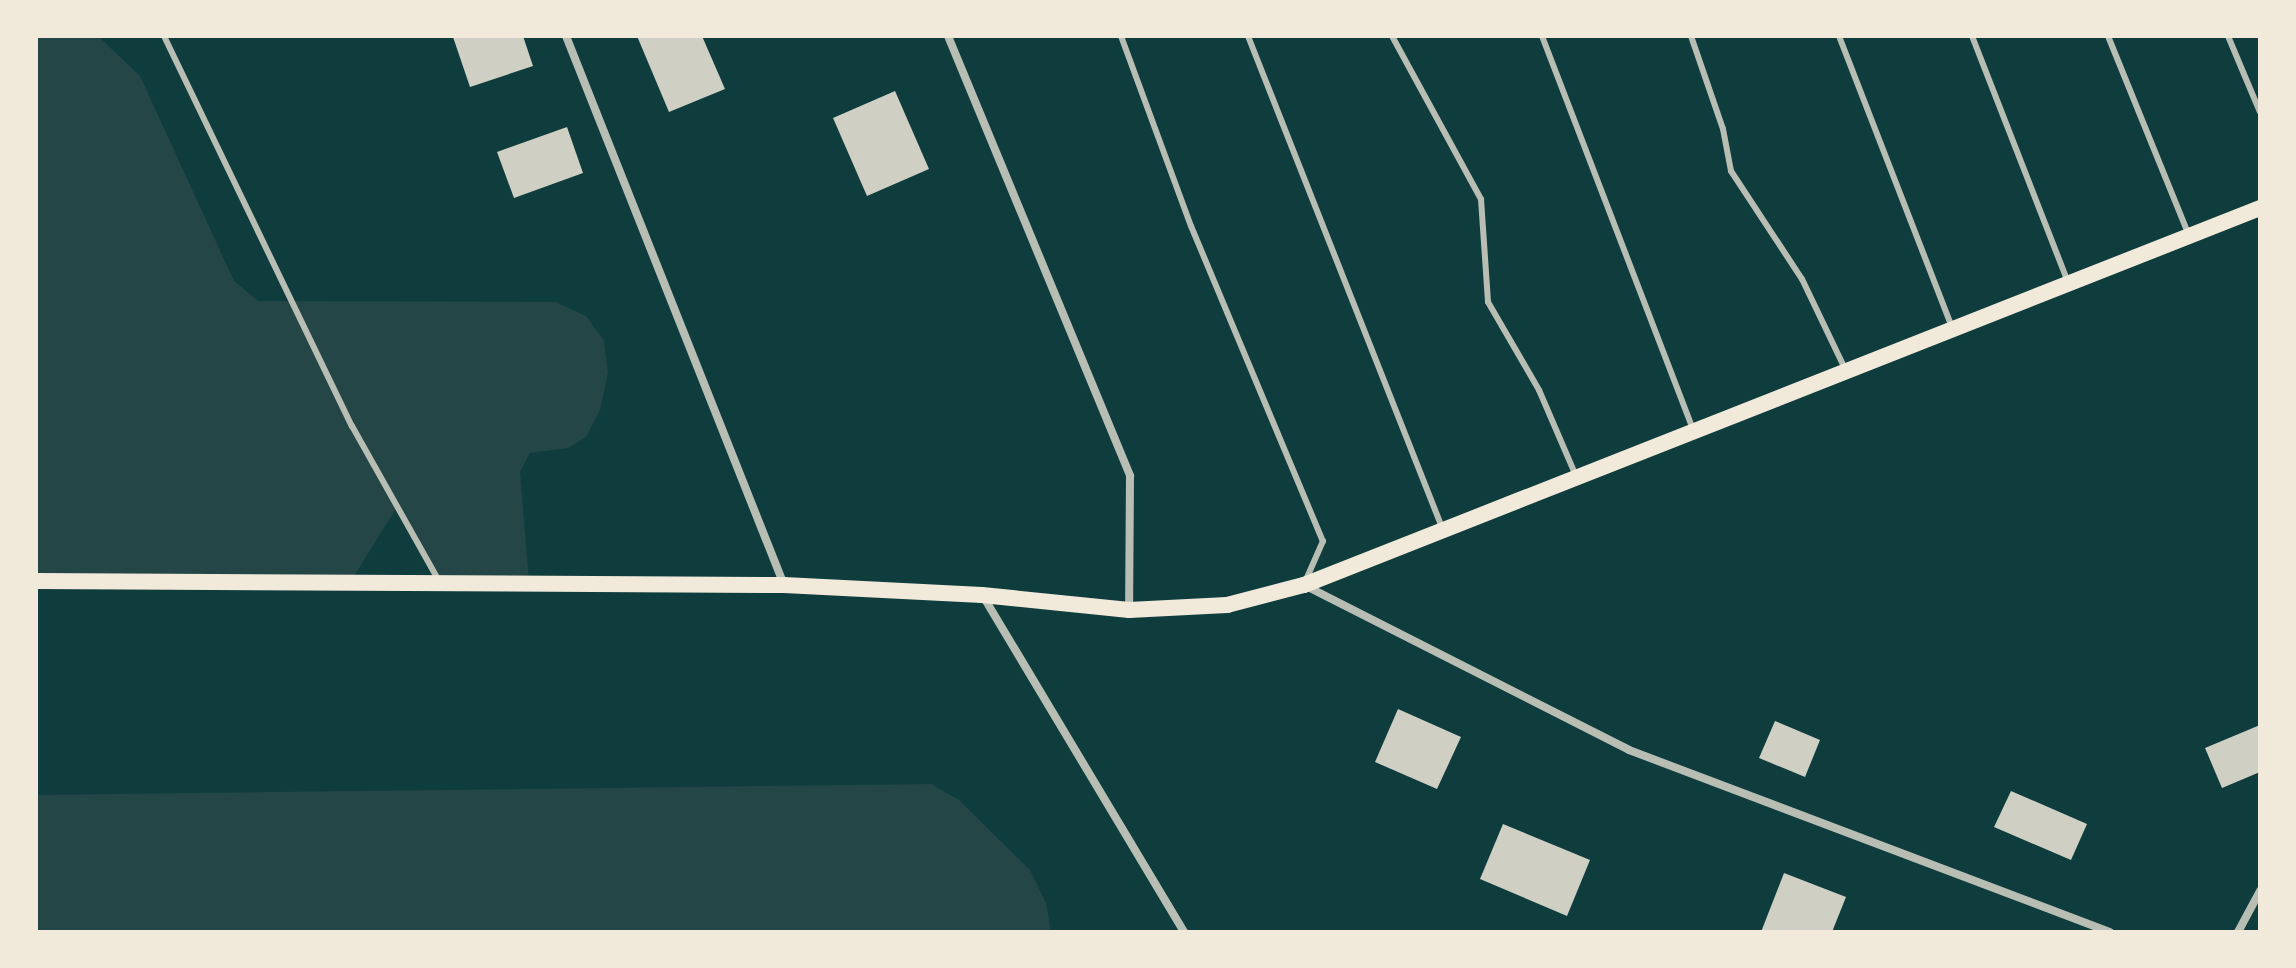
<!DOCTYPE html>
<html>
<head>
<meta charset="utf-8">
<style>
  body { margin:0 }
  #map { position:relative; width:2296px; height:968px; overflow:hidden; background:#0f3d3e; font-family:"Nunito Sans",sans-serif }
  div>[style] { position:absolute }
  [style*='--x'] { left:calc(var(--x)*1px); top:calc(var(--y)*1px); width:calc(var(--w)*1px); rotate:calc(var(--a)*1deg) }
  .green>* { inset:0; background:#244646 }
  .building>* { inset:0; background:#cfcfc3 }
  .service>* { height:6px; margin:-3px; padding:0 3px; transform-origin:3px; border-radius:3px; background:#b8beb3 }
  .minor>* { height:8px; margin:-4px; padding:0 4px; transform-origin:4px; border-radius:4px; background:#b8beb3 }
  .secondary>* { height:16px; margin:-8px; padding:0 8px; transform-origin:8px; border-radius:8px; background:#f1e9da }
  span { translate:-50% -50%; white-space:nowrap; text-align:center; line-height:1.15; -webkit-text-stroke:6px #f1e9da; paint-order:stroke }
  .frame { position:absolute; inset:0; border:38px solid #f1e9da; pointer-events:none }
</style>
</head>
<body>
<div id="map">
  <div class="green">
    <div style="clip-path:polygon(36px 36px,98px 36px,140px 76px,234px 281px,258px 301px,555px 302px,586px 316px,604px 341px,608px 373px,600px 410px,586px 437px,568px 448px,530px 453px,520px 472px,529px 581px,439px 581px,397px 507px,351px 581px,36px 581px)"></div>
    <div style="clip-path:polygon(931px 784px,959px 800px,1030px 870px,1046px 903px,1051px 932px,36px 932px,36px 795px)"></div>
  </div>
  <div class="building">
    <div style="clip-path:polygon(523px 36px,533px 66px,470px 87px,453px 37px)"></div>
    <div style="clip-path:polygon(637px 36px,702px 36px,725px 89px,669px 112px)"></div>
    <div style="clip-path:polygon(895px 91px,929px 169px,867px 196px,833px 118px)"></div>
    <div style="clip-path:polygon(567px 127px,583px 173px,514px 198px,497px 152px)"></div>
    <div style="clip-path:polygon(1398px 709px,1461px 737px,1437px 789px,1375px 762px)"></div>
    <div style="clip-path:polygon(1775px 721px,1820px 740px,1805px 777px,1759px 758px)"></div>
    <div style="clip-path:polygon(2260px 725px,2260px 772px,2222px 788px,2205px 748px)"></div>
    <div style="clip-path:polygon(2011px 791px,2087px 824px,2071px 860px,1994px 827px)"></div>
    <div style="clip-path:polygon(1503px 824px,1590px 860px,1567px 916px,1480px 879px)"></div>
    <div style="clip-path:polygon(1784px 873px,1846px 897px,1832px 932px,1761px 932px)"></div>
  </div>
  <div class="service">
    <div style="--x:164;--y:36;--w:433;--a:64.3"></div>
    <div style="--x:352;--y:426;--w:178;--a:60.7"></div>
    <div style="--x:1121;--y:36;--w:202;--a:69.8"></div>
    <div style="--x:1191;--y:226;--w:342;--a:67.3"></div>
    <div style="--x:1323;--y:541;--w:45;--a:113.7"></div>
    <div style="--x:1248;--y:36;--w:531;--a:68.46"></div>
    <div style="--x:1392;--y:36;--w:186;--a:61.4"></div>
    <div style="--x:1481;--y:199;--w:103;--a:86.1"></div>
    <div style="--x:1488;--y:302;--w:102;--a:59.9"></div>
    <div style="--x:1539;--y:390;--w:94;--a:66.7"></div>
    <div style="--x:1542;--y:36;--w:421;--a:69"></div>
    <div style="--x:1691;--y:36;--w:98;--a:71"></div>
    <div style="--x:1723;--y:129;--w:43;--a:79.2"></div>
    <div style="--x:1731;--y:171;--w:129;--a:56.7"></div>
    <div style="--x:1802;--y:279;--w:102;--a:64.4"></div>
    <div style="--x:1839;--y:36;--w:312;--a:68.8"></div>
    <div style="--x:1972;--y:36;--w:264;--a:68.7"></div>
    <div style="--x:2108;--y:36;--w:213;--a:67.9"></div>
    <div style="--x:2228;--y:36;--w:82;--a:67.2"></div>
  </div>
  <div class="minor">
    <div style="--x:566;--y:36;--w:591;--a:68.34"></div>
    <div style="--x:948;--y:36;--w:476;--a:67.5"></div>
    <div style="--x:1130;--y:476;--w:133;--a:90.4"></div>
    <div style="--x:1304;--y:585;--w:364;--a:26.9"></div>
    <div style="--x:1629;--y:750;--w:514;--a:20.73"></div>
    <div style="--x:983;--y:596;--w:392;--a:59.1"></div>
    <div style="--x:2238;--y:932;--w:47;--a:-61.8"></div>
  </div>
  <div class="secondary">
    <div style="--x:36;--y:581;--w:748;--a:0.31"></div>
    <div style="--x:784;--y:585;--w:198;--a:2.9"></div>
    <div style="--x:982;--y:595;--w:148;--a:5.8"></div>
    <div style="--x:1129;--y:610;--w:98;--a:-2.9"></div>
    <div style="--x:1227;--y:605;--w:80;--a:-14.6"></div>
    <div style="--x:1304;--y:585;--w:1028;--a:-21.52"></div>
  </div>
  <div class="frame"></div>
</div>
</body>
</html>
